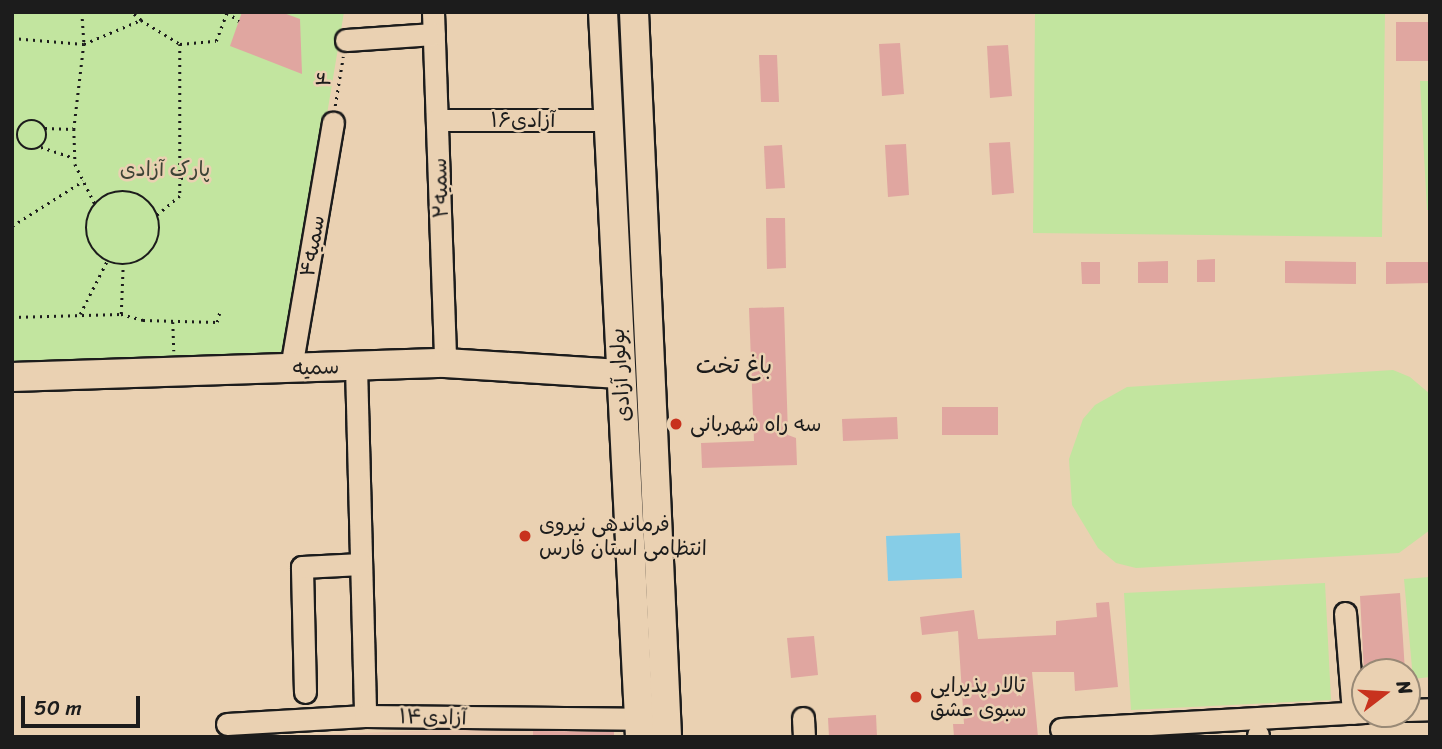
<!DOCTYPE html>
<html>
<head>
<meta charset="utf-8">
<style>
  body { margin:0 }
  #map { position:relative; width:1442px; height:749px; overflow:hidden; background:#ead1b2; font-family:Sriracha,"Playpen Sans Arabic",sans-serif }
  div>[style] { position:absolute }
  [style*='--x'] { left:calc(var(--x)*1px); top:calc(var(--y)*1px); width:calc(var(--w)*1px); rotate:calc(var(--a)*1deg) }
  .built>* { inset:0; background:#e7c4ad }
  .green>* { inset:0; background:#c2e59f }
  .water>* { inset:0; background:#86cde7 }
  .building>* { inset:0; background:#e0a6a0 }
  .path>* { height:2.5px; margin-top:-1.25px; transform-origin:0; background:repeating-linear-gradient(90deg,#1c1c1c 0 2px,transparent 0 7px) }
  .path>.ring { margin:-1.25px; padding:0; box-sizing:content-box; background:none; border:2.5px solid #1c1c1c; border-radius:50% }
  .roads { filter:drop-shadow(2px 0 #1c1c1c) drop-shadow(-2px 0 #1c1c1c) drop-shadow(0 2px #1c1c1c) drop-shadow(0 -2px #1c1c1c) }
  .minor>* { height:21px; margin:-10.5px; padding:0 10.5px; transform-origin:10.5px; border-radius:10.5px; background:#ead1b2 }
  .major>* { height:28px; margin:-14px; padding:0 14px; transform-origin:14px; border-radius:14px; background:#ead1b2 }
  .dots>* { width:19px; height:19px; translate:-50% -50%; box-sizing:border-box; border:4px solid #ead1b2; border-radius:50% }
  span { translate:-50% -50%; white-space:nowrap; text-align:center; line-height:1.15; -webkit-text-stroke:5px #ead1b2; paint-order:stroke }
  .street-label { font-size:21px; color:#1c1c1c }
  .park-label { font-size:21px; color:#3d4436 }
  .poi-label { font-size:21px; color:#1c1c1c }
  .left { translate:0 -50%; text-align:left }
  .neighbourhood-label { font-size:23px; color:#1c1c1c }
  .frame { position:absolute; inset:0; border:14px solid #1c1c1c; pointer-events:none }
  .north { position:absolute; left:1351px; top:658px; width:70px; height:70px; box-sizing:border-box; background:#ead1b2; border:2px solid #988976; border-radius:50%; rotate:73deg; font-size:19px; font-weight:700; line-height:28px; text-align:center; color:#1c1c1c }
  .north::after { content:''; display:block; margin:auto; width:24px; height:32px; background:#c8321e; clip-path:polygon(50% 0,100% 100%,50% 72%,0 100%) }
  .scale { position:absolute; left:21px; top:696px; width:119px; height:32px; box-sizing:border-box; border:4px solid #1c1c1c; border-top:0; padding-left:9px; font-size:21px; line-height:24px; white-space:nowrap; color:#1c1c1c; -webkit-text-stroke:5px #ead1b2; paint-order:stroke }
</style>
</head>
<body>
<div id="map">
  <div class="built">
    <div style="clip-path:polygon(613px 722px,614px 737px,258px 737px,515px 727px)"></div>
  </div>
  <div class="green">
    <div style="clip-path:polygon(12px 12px,344px 12px,287px 355px,12px 364px)"></div>
    <div style="clip-path:polygon(1035px 12px,1385px 12px,1382px 237px,1033px 233px)"></div>
    <div style="clip-path:polygon(1420px 81px,1430px 81px,1430px 210px,1427px 210px)"></div>
    <div style="clip-path:polygon(1393px 370px,1410px 377px,1430px 394px,1430px 530px,1399px 553px,1136px 568px,1116px 563px,1098px 548px,1072px 505px,1069px 459px,1083px 419px,1095px 405px,1127px 387px)"></div>
    <div style="clip-path:polygon(1430px 577px,1430px 677px,1413px 679px,1404px 579px)"></div>
    <div style="clip-path:polygon(1325px 583px,1331px 700px,1131px 710px,1124px 593px)"></div>
  </div>
  <div class="water">
    <div style="clip-path:polygon(960px 533px,962px 578px,888px 581px,886px 536px)"></div>
  </div>
  <div class="building">
    <div style="clip-path:polygon(242px 12px,281px 12px,300px 19px,302px 74px,230px 46px)"></div>
    <div style="clip-path:polygon(1396px 22px,1430px 22px,1430px 61px,1396px 61px)"></div>
    <div style="clip-path:polygon(900px 43px,904px 94px,882px 96px,879px 44px)"></div>
    <div style="clip-path:polygon(1008px 45px,1012px 96px,990px 98px,987px 46px)"></div>
    <div style="clip-path:polygon(759px 55px,777px 55px,779px 102px,761px 102px)"></div>
    <div style="clip-path:polygon(1010px 142px,1014px 193px,992px 195px,989px 143px)"></div>
    <div style="clip-path:polygon(906px 144px,909px 195px,888px 197px,885px 145px)"></div>
    <div style="clip-path:polygon(782px 145px,785px 188px,766px 189px,764px 146px)"></div>
    <div style="clip-path:polygon(766px 218px,785px 218px,786px 268px,767px 269px)"></div>
    <div style="clip-path:polygon(1215px 259px,1215px 282px,1197px 282px,1197px 260px)"></div>
    <div style="clip-path:polygon(1168px 261px,1168px 283px,1138px 283px,1138px 262px)"></div>
    <div style="clip-path:polygon(1285px 261px,1356px 262px,1356px 284px,1285px 283px)"></div>
    <div style="clip-path:polygon(1081px 262px,1100px 262px,1100px 284px,1082px 284px)"></div>
    <div style="clip-path:polygon(1386px 262px,1430px 262px,1430px 283px,1386px 284px)"></div>
    <div style="clip-path:polygon(784px 307px,788px 435px,796px 438px,797px 465px,702px 468px,701px 443px,754px 441px,749px 308px)"></div>
    <div style="clip-path:polygon(942px 407px,998px 407px,998px 435px,942px 435px)"></div>
    <div style="clip-path:polygon(897px 417px,898px 439px,843px 441px,842px 419px)"></div>
    <div style="clip-path:polygon(1400px 593px,1405px 672px,1364px 672px,1360px 596px)"></div>
    <div style="clip-path:polygon(1109px 602px,1118px 687px,1075px 691px,1074px 672px,1032px 672px,1038px 737px,954px 737px,953px 724px,964px 724px,958px 631px,922px 635px,920px 617px,974px 610px,978px 639px,1056px 635px,1056px 621px,1097px 617px,1096px 603px)"></div>
    <div style="clip-path:polygon(814px 636px,818px 675px,791px 678px,787px 638px)"></div>
    <div style="clip-path:polygon(876px 715px,877px 737px,829px 737px,828px 718px)"></div>
    <div style="clip-path:polygon(533px 731px,614px 732px,614px 737px,533px 737px)"></div>
  </div>
  <div class="path">
    <div style="--x:82;--y:12;--w:32;--a:86"></div>
    <div style="--x:84;--y:44;--w:62;--a:-22.8"></div>
    <div style="--x:141;--y:20;--w:13;--a:-141"></div>
    <div style="--x:140;--y:12;--w:8;--a:83"></div>
    <div style="--x:141;--y:20;--w:46;--a:31.6"></div>
    <div style="--x:180;--y:44;--w:152;--a:90"></div>
    <div style="--x:180;--y:196;--w:30;--a:140"></div>
    <div style="--x:227;--y:12;--w:15;--a:37"></div>
    <div style="--x:12;--y:38;--w:72;--a:4.8"></div>
    <div style="--x:84;--y:44;--w:86;--a:96.7"></div>
    <div style="--x:74;--y:129;--w:35;--a:88"></div>
    <div style="--x:75;--y:164;--w:45;--a:63.4"></div>
    <div style="--x:180;--y:44;--w:36;--a:-5"></div>
    <div style="--x:216;--y:41;--w:31;--a:-69"></div>
    <div style="--x:335;--y:106;--w:50;--a:-80.7"></div>
    <div class="ring" style="left:17px;top:120px;width:27.5px;height:27.5px"></div>
    <div style="--x:45;--y:128;--w:28;--a:2"></div>
    <div style="--x:41;--y:147;--w:35;--a:18"></div>
    <div style="--x:181;--y:178;--w:9;--a:-6"></div>
    <div class="ring" style="left:86px;top:191px;width:71.5px;height:71.5px"></div>
    <div style="--x:12;--y:226;--w:84;--a:-32.4"></div>
    <div style="--x:80;--y:314;--w:59;--a:-63"></div>
    <div style="--x:121;--y:314;--w:49;--a:-87.7"></div>
    <div style="--x:12;--y:317;--w:109;--a:-1.6"></div>
    <div style="--x:121;--y:314;--w:23;--a:15"></div>
    <div style="--x:143;--y:320;--w:74;--a:1.5"></div>
    <div style="--x:217;--y:322;--w:11;--a:-75"></div>
    <div style="--x:173;--y:322;--w:29;--a:88"></div>
  </div>
  <div class="roads">
    <div class="minor">
      <div style="--x:433;--y:12;--w:351;--a:88"></div>
      <div style="--x:346;--y:40;--w:88;--a:-3.9"></div>
      <div style="--x:437;--y:120;--w:171;--a:0"></div>
      <div style="--x:356;--y:366;--w:350;--a:88.5"></div>
      <div style="--x:291;--y:368;--w:249;--a:-80.3"></div>
      <div style="--x:1345;--y:613;--w:100;--a:85.4"></div>
      <div style="--x:305;--y:692;--w:125;--a:-91.4"></div>
      <div style="--x:302;--y:567;--w:59;--a:-2.9"></div>
      <div style="--x:1407;--y:710;--w:23;--a:-2"></div>
      <div style="--x:803;--y:718;--w:19;--a:87"></div>
      <div style="--x:227;--y:724;--w:138;--a:-3.3"></div>
      <div style="--x:365;--y:716;--w:274;--a:0.6"></div>
      <div style="--x:1061;--y:729;--w:304;--a:-3.2"></div>
      <div style="--x:1258;--y:735;--w:2;--a:90"></div>
    </div>
    <div class="major">
      <div style="--x:603;--y:12;--w:726;--a:87.08"></div>
      <div style="--x:634;--y:12;--w:726;--a:87.39"></div>
      <div style="--x:12;--y:377;--w:433;--a:-1.9"></div>
      <div style="--x:445;--y:363;--w:175;--a:3.6"></div>
    </div>
  </div>
  <div class="dots">
    <div style="left:676px;top:424px;background:#c8321e"></div>
    <div style="left:525px;top:536px;background:#c8321e"></div>
    <div style="left:916px;top:697px;background:#c8321e"></div>
  </div>
  <div class="street-label">
    <span style="left:324px;top:79px;rotate:-81deg">۴</span>
    <span style="left:523px;top:120px">آزادی۱۶</span>
    <span style="left:440px;top:188px;rotate:-92deg">۲سمیه</span>
    <span style="left:312px;top:246px;rotate:-80deg">سمیه۴</span>
    <span style="left:316px;top:367px;rotate:-2deg">سمیه</span>
    <span style="left:620px;top:375px;rotate:-94deg">بولوار آزادی</span>
    <span style="left:433px;top:717px;rotate:1deg">آزادی۱۴</span>
  </div>
  <div class="park-label">
    <span style="left:165px;top:169px">پارک آزادی</span>
  </div>
  <div class="poi-label">
    <span class="left" style="left:690px;top:424px">سه راه شهربانی</span>
    <span class="left" style="left:539px;top:536px">فرماندهی نیروی<br>انتظامی استان فارس</span>
    <span class="left" style="left:930px;top:697px">تالار پذیرایی<br>سبوی عشق</span>
  </div>
  <div class="neighbourhood-label">
    <span style="left:734px;top:366px">باغ تخت</span>
  </div>
  <div class="frame"></div>
  <div class="north">N</div>
  <div class="scale">50 m</div>
</div>
</body>
</html>
